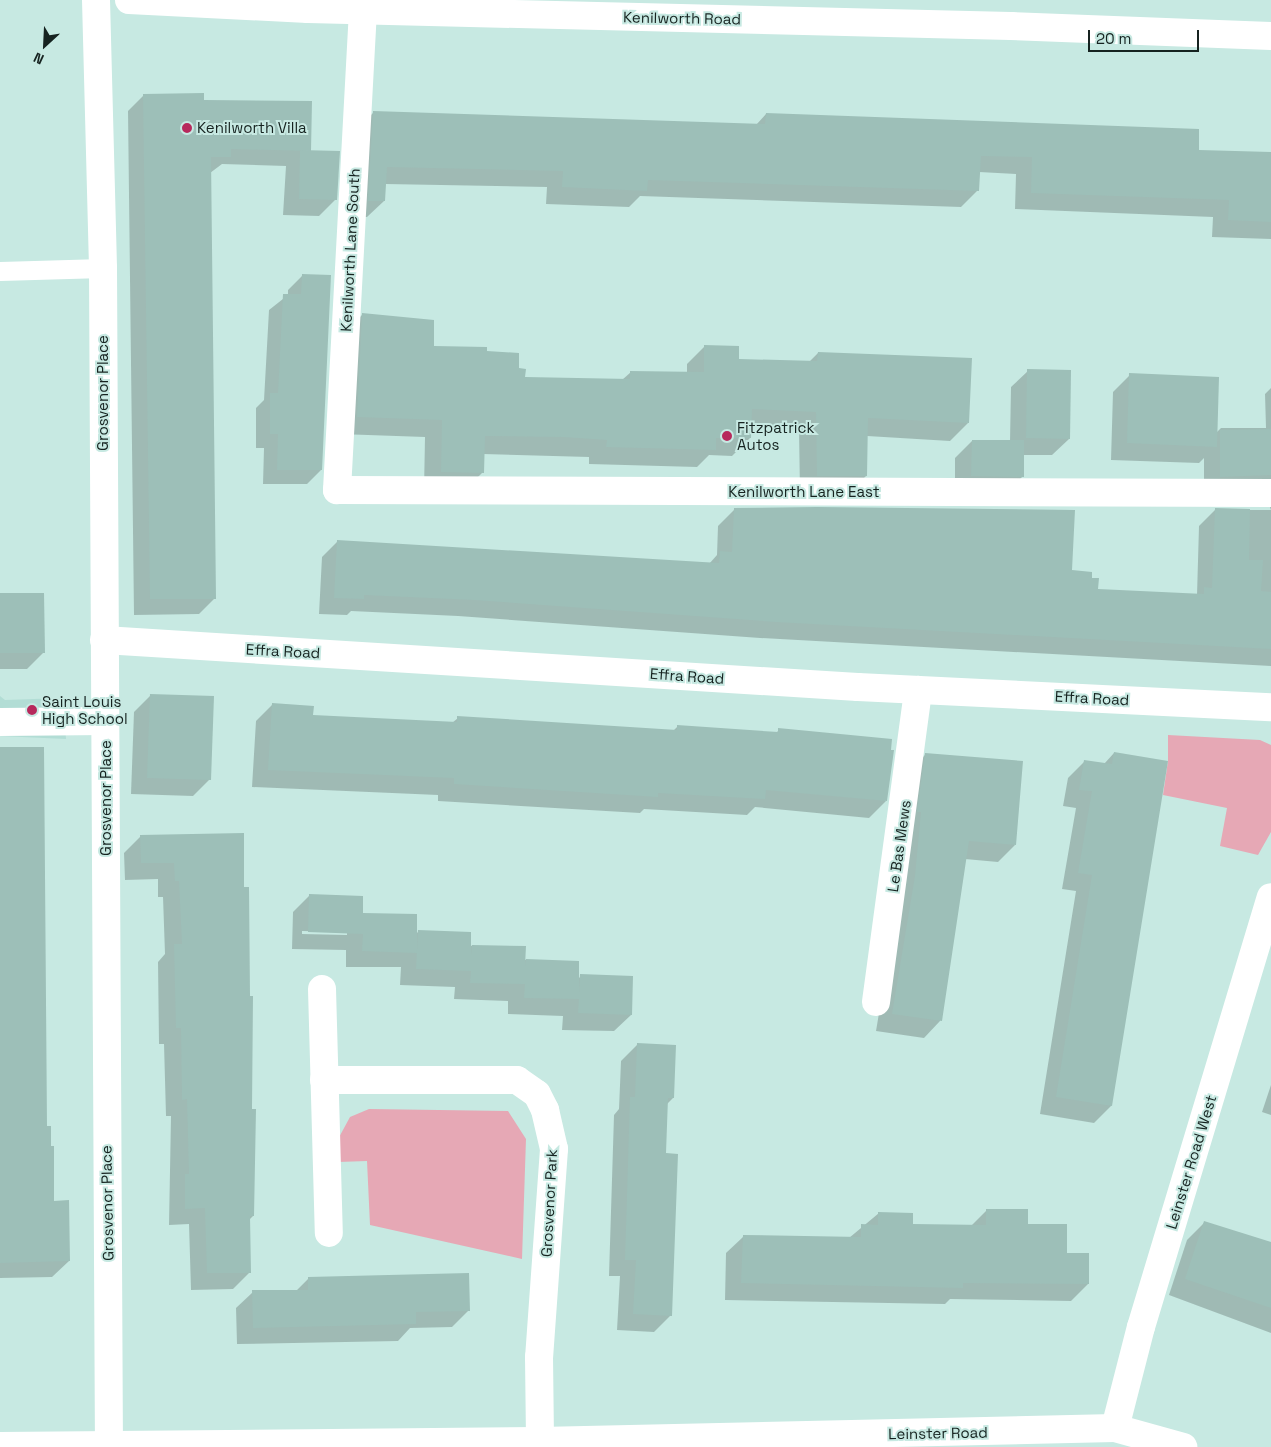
<!DOCTYPE html>
<html>
<head>
<meta charset="utf-8">
<style>
  body { margin:0 }
  #map { position:relative; width:1271px; height:1447px; overflow:hidden; background:#c7e9e2; font-family:"Space Grotesk",sans-serif }
  div>[style] { position:absolute }
  [style*='--x'] { left:calc(var(--x)*1px); top:calc(var(--y)*1px); width:calc(var(--w)*1px); rotate:calc(var(--a)*1deg) }
  .built>* { inset:0; background:#b2ddd5 }
  .green>* { inset:0; background:#e6a8b5 }
  .shadow>* { inset:0; background:#0003 }
  .building>* { inset:0; background:#9dbfb8 }
  .service>* { height:19px; margin:-9.5px; padding:0 9.5px; transform-origin:9.5px; border-radius:9.5px; background:#fff }
  .minor>* { height:28px; margin:-14px; padding:0 14px; transform-origin:14px; border-radius:14px; background:#fff }
  .tertiary>* { height:28px; margin:-14px; padding:0 14px; transform-origin:14px; border-radius:14px; background:#fff }
  .dots>* { width:14px; height:14px; translate:-50% -50%; box-sizing:border-box; border:2px solid #c7e9e2; border-radius:50% }
  span { translate:-50% -50%; white-space:nowrap; text-align:center; line-height:1.15; -webkit-text-stroke:4px #c7e9e2; paint-order:stroke }
  .street-label { font-size:15px; color:#162320 }
  .poi-label { font-size:15px; color:#162320 }
  .left { translate:0 -50%; text-align:left }
  .north { position:absolute; left:20px; top:20px; width:50px; height:50px; -webkit-text-stroke:4px #c7e9e2; paint-order:stroke; rotate:205deg; font-size:14px; font-weight:700; line-height:20px; text-align:center; color:#162320 }
  .north::after { content:''; display:block; margin:auto; width:18px; height:22px; background:#162320; clip-path:polygon(50% 0,100% 100%,50% 72%,0 100%) }
  .scale { position:absolute; left:1088px; top:30px; width:111px; height:22px; box-sizing:border-box; border:2px solid #162320; border-top:0; padding-left:6px; font-size:15px; line-height:18px; white-space:nowrap; color:#162320; -webkit-text-stroke:4px #c7e9e2; paint-order:stroke }
</style>
</head>
<body>
<div id="map">
  <div class="built">
    <div style="clip-path:polygon(0 696px,5px 700px,63px 698px,66px 739px,0 736px)"></div>
  </div>
  <div class="green">
    <div style="clip-path:polygon(1168px 735px,1260px 740px,1271px 745px,1271px 832px,1258px 855px,1220px 846px,1227px 808px,1163px 795px,1168px 761px)"></div>
    <div style="clip-path:polygon(369px 1109px,508px 1111px,526px 1139px,522px 1259px,370px 1225px,367px 1161px,338px 1162px,337px 1141px,350px 1117px)"></div>
  </div>
  <div class="shadow">
    <div style="clip-path:polygon(144px 95px,203px 101px,308px 152px,336px 199px,319px 216px,283px 215px,286px 166px,222px 164px,210px 173px,215px 598px,199px 614px,134px 615px,128px 111px)"></div>
    <div style="clip-path:polygon(374px 112px,756px 125px,766px 114px,1197px 151px,1271px 167px,1271px 239px,1212px 237px,1213px 217px,1015px 209px,1016px 174px,979px 172px,978px 190px,961px 207px,640px 196px,629px 207px,546px 204px,547px 187px,385px 184px,384px 201px,367px 217px,352px 217px,357px 129px)"></div>
    <div style="clip-path:polygon(302px 276px,321px 470px,307px 484px,263px 484px,264px 448px,256px 448px,256px 408px,264px 400px,269px 310px,288px 295px,288px 290px)"></div>
    <div style="clip-path:polygon(363px 314px,433px 347px,486px 352px,518px 369px,524px 378px,622px 380px,631px 372px,687px 373px,687px 364px,705px 346px,738px 361px,809px 362px,818px 353px,968px 423px,950px 441px,867px 436px,866px 476px,849px 493px,800px 493px,799px 429px,750px 427px,750px 438px,732px 456px,709px 455px,697px 467px,589px 464px,589px 457px,483px 454px,482px 473px,465px 490px,424px 490px,425px 437px,339px 434px,345px 332px)"></div>
    <div style="clip-path:polygon(1028px 371px,1069px 439px,1052px 455px,1023px 455px,1023px 476px,1006px 493px,955px 493px,955px 458px,972px 441px,1010px 441px,1011px 387px)"></div>
    <div style="clip-path:polygon(1130px 375px,1217px 432px,1221px 428px,1266px 428px,1265px 394px,1271px 388px,1271px 666px,760px 638px,458px 616px,351px 611px,347px 615px,319px 614px,322px 557px,338px 541px,709px 564px,717px 555px,718px 526px,734px 510px,1071px 571px,1090px 579px,1097px 590px,1197px 595px,1199px 526px,1215px 510px,1271px 510px,1268px 501px,1204px 493px,1204px 458px,1199px 463px,1111px 460px,1113px 392px)"></div>
    <div style="clip-path:polygon(0 594px,44px 652px,27px 669px,0 669px)"></div>
    <div style="clip-path:polygon(151px 695px,210px 779px,193px 796px,131px 794px,134px 712px)"></div>
    <div style="clip-path:polygon(273px 704px,312px 716px,452px 723px,458px 718px,673px 731px,678px 726px,776px 733px,779px 730px,886px 801px,869px 818px,755px 807px,747px 815px,644px 809px,640px 813px,438px 801px,438px 795px,252px 787px,256px 721px)"></div>
    <div style="clip-path:polygon(0 749px,46px 1127px,52px 1202px,69px 1261px,52px 1277px,0 1278px)"></div>
    <div style="clip-path:polygon(1114px 753px,1111px 1106px,1094px 1123px,1040px 1114px,1076px 891px,1062px 889px,1076px 808px,1063px 806px,1068px 778px,1085px 761px,1104px 764px)"></div>
    <div style="clip-path:polygon(926px 754px,1015px 845px,998px 862px,965px 859px,940px 1021px,924px 1038px,876px 1031px,899px 894px,909px 771px)"></div>
    <div style="clip-path:polygon(141px 836px,243px 889px,253px 1216px,249px 1220px,250px 1272px,233px 1289px,191px 1290px,189px 1224px,169px 1225px,171px 1116px,166px 1116px,164px 1044px,159px 1044px,158px 962px,165px 954px,163px 897px,158px 897px,158px 879px,125px 880px,124px 853px)"></div>
    <div style="clip-path:polygon(evenodd,310px 895px,416px 934px,418px 932px,526px 960px,578px 979px,581px 976px,631px 1015px,614px 1031px,562px 1030px,563px 1016px,508px 1014px,508px 1001px,454px 999px,455px 987px,400px 985px,401px 967px,346px 967px,346px 950px,292px 949px,293px 912px,310px 895px,302px 931px,347px 932px,347px 935px,302px 934px,302px 931px)"></div>
    <div style="clip-path:polygon(638px 1044px,673px 1098px,667px 1104px,665px 1154px,671px 1315px,654px 1332px,617px 1330px,620px 1276px,609px 1276px,614px 1115px,619px 1109px,621px 1061px)"></div>
    <div style="clip-path:polygon(1271px 1085px,1271px 1115px,1262px 1112px)"></div>
    <div style="clip-path:polygon(987px 1210px,1026px 1225px,1066px 1254px,1088px 1284px,1071px 1301px,950px 1299px,945px 1304px,725px 1300px,726px 1253px,743px 1237px,849px 1238px,879px 1213px,911px 1226px,970px 1227px)"></div>
    <div style="clip-path:polygon(1204px 1223px,1271px 1245px,1271px 1333px,1169px 1295px,1187px 1240px)"></div>
    <div style="clip-path:polygon(308px 1279px,469px 1310px,452px 1327px,410px 1328px,398px 1341px,237px 1344px,236px 1308px,253px 1292px,296px 1291px)"></div>
  </div>
  <div class="building">
    <div style="clip-path:polygon(204px 93px,204px 100px,312px 101px,311px 151px,231px 149px,231px 157px,211px 157px,216px 599px,150px 599px,143px 94px)"></div>
    <div style="clip-path:polygon(373px 111px,765px 124px,766px 113px,1199px 129px,1199px 150px,1271px 152px,1271px 222px,1228px 220px,1229px 200px,1031px 193px,1032px 157px,981px 156px,979px 191px,648px 180px,647px 191px,562px 187px,563px 171px,387px 167px,385px 201px,368px 201px)"></div>
    <div style="clip-path:polygon(300px 150px,340px 151px,337px 200px,299px 199px)"></div>
    <div style="clip-path:polygon(302px 274px,331px 275px,322px 470px,277px 470px,278px 434px,270px 434px,270px 393px,278px 393px,283px 294px,301px 294px)"></div>
    <div style="clip-path:polygon(362px 313px,434px 320px,434px 346px,487px 347px,487px 351px,519px 353px,519px 368px,526px 369px,525px 377px,630px 379px,630px 371px,704px 372px,704px 345px,739px 346px,739px 359px,817px 361px,818px 352px,972px 358px,969px 423px,868px 418px,867px 476px,817px 476px,816px 412px,752px 409px,751px 438px,716px 438px,716px 450px,606px 447px,607px 440px,564px 437px,485px 436px,484px 473px,441px 472px,442px 420px,357px 417px)"></div>
    <div style="clip-path:polygon(1027px 369px,1071px 370px,1070px 439px,1026px 438px)"></div>
    <div style="clip-path:polygon(1129px 373px,1219px 377px,1217px 447px,1127px 443px)"></div>
    <div style="clip-path:polygon(1271px 429px,1271px 475px,1220px 477px,1220px 430px)"></div>
    <div style="clip-path:polygon(972px 440px,1024px 440px,1024px 477px,971px 476px)"></div>
    <div style="clip-path:polygon(817px 507px,1075px 510px,1072px 570px,1092px 572px,1092px 578px,1099px 578px,1098px 589px,1204px 594px,1204px 587px,1212px 588px,1215px 508px,1250px 509px,1249px 560px,1263px 560px,1261px 591px,1271px 592px,1271px 649px,776px 622px,475px 600px,364px 595px,364px 599px,334px 598px,337px 540px,719px 563px,720px 551px,732px 552px,734px 508px)"></div>
    <div style="clip-path:polygon(0 593px,44px 593px,45px 653px,0 653px)"></div>
    <div style="clip-path:polygon(150px 694px,214px 696px,211px 780px,147px 778px)"></div>
    <div style="clip-path:polygon(272px 703px,314px 706px,313px 715px,457px 722px,457px 716px,677px 730px,677px 725px,778px 732px,778px 728px,892px 739px,891px 750px,894px 750px,887px 801px,766px 790px,765px 799px,658px 793px,658px 797px,454px 784px,454px 778px,268px 770px)"></div>
    <div style="clip-path:polygon(0 747px,44px 747px,47px 1126px,51px 1126px,51px 1146px,54px 1146px,54px 1201px,69px 1200px,70px 1261px,0 1263px)"></div>
    <div style="clip-path:polygon(1114px 752px,1168px 761px,1112px 1106px,1056px 1097px,1092px 875px,1078px 873px,1092px 791px,1079px 790px,1084px 760px,1112px 764px)"></div>
    <div style="clip-path:polygon(925px 753px,1023px 761px,1016px 845px,969px 841px,942px 1021px,892px 1014px,915px 876px,921px 812px,917px 812px)"></div>
    <div style="clip-path:polygon(244px 833px,244px 887px,249px 887px,250px 996px,253px 996px,252px 1109px,256px 1109px,254px 1216px,250px 1216px,251px 1273px,207px 1273px,205px 1208px,185px 1209px,185px 1174px,189px 1174px,187px 1099px,182px 1100px,181px 1028px,176px 1028px,174px 944px,182px 944px,179px 881px,175px 881px,174px 863px,141px 863px,140px 835px)"></div>
    <div style="clip-path:polygon(309px 894px,363px 896px,363px 929px,363px 913px,417px 914px,417px 953px,362px 951px,363px 934px,308px 932px)"></div>
    <div style="clip-path:polygon(418px 930px,471px 932px,471px 955px,472px 945px,526px 946px,525px 966px,526px 959px,579px 961px,579px 993px,580px 974px,633px 976px,632px 1015px,578px 1013px,579px 999px,524px 998px,525px 984px,470px 983px,471px 971px,416px 969px)"></div>
    <div style="clip-path:polygon(637px 1043px,676px 1045px,674px 1098px,668px 1098px,666px 1153px,678px 1154px,672px 1316px,633px 1314px,636px 1260px,625px 1260px,630px 1097px,635px 1097px)"></div>
    <div style="clip-path:polygon(986px 1209px,1028px 1209px,1028px 1224px,1067px 1224px,1067px 1253px,1089px 1253px,1089px 1284px,963px 1283px,963px 1288px,741px 1283px,743px 1235px,861px 1237px,861px 1224px,878px 1225px,878px 1212px,913px 1213px,913px 1224px,986px 1225px)"></div>
    <div style="clip-path:polygon(1204px 1221px,1271px 1242px,1271px 1308px,1185px 1279px)"></div>
    <div style="clip-path:polygon(469px 1273px,470px 1311px,416px 1312px,416px 1324px,253px 1328px,252px 1290px,308px 1290px,308px 1277px)"></div>
  </div>
  <div class="service">
    <div style="--x:0;--y:271;--w:103;--a:-1.7"></div>
  </div>
  <div class="minor">
    <div style="--x:96;--y:0;--w:268;--a:88.5"></div>
    <div style="--x:103;--y:268;--w:1178;--a:89.71"></div>
    <div style="--x:363;--y:10;--w:481;--a:93.1"></div>
    <div style="--x:337;--y:490;--w:934;--a:0.18"></div>
    <div style="--x:104;--y:640;--w:755;--a:3.57"></div>
    <div style="--x:858;--y:687;--w:413;--a:2.8"></div>
    <div style="--x:0;--y:722;--w:106;--a:-0.5"></div>
    <div style="--x:322;--y:989;--w:244;--a:88.4"></div>
    <div style="--x:876;--y:1002;--w:315;--a:-82.3"></div>
    <div style="--x:324;--y:1080;--w:193;--a:0"></div>
    <div style="--x:517;--y:1080;--w:24;--a:35"></div>
    <div style="--x:537;--y:1094;--w:18;--a:63"></div>
    <div style="--x:545;--y:1110;--w:40;--a:77"></div>
    <div style="--x:554;--y:1149;--w:209;--a:94.1"></div>
    <div style="--x:539;--y:1357;--w:84;--a:89.3"></div>
    <div style="--x:1115;--y:1428;--w:104;--a:-75.6"></div>
    <div style="--x:1141;--y:1327;--w:449;--a:-73.2"></div>
  </div>
  <div class="tertiary">
    <div style="--x:129;--y:0;--w:179;--a:2.9"></div>
    <div style="--x:308;--y:9;--w:703;--a:1.39"></div>
    <div style="--x:1011;--y:26;--w:260;--a:2.2"></div>
    <div style="--x:0;--y:1446;--w:540;--a:-0.53"></div>
    <div style="--x:540;--y:1441;--w:575;--a:-1.3"></div>
    <div style="--x:1115;--y:1428;--w:71;--a:15.6"></div>
  </div>
  <div class="dots">
    <div style="left:187px;top:128px;background:#b7295c"></div>
    <div style="left:727px;top:436px;background:#b7295c"></div>
    <div style="left:32px;top:710px;background:#b7295c"></div>
  </div>
  <div class="street-label">
    <span style="left:682px;top:18px;rotate:1deg">Kenilworth Road</span>
    <span style="left:350px;top:250px;rotate:-87deg">Kenilworth Lane South</span>
    <span style="left:103px;top:393px;rotate:-90deg">Grosvenor Place</span>
    <span style="left:804px;top:492px">Kenilworth Lane East</span>
    <span style="left:283px;top:651px;rotate:3deg">Effra Road</span>
    <span style="left:687px;top:676px;rotate:4deg">Effra Road</span>
    <span style="left:1092px;top:698px;rotate:3deg">Effra Road</span>
    <span style="left:106px;top:798px;rotate:-90deg">Grosvenor Place</span>
    <span style="left:899px;top:846px;rotate:-82deg">Le Bas Mews</span>
    <span style="left:1191px;top:1162px;rotate:-73deg">Leinster Road West</span>
    <span style="left:107px;top:1203px;rotate:-91deg">Grosvenor Place</span>
    <span style="left:549px;top:1203px;rotate:-87deg">Grosvenor Park</span>
    <span style="left:938px;top:1433px;rotate:-1deg">Leinster Road</span>
  </div>
  <div class="poi-label">
    <span class="left" style="left:197px;top:128px">Kenilworth Villa</span>
    <span class="left" style="left:737px;top:436px">Fitzpatrick<br>Autos</span>
    <span class="left" style="left:42px;top:710px">Saint Louis<br>High School</span>
  </div>
  <div class="north">N</div>
  <div class="scale">20 m</div>
</div>
</body>
</html>
